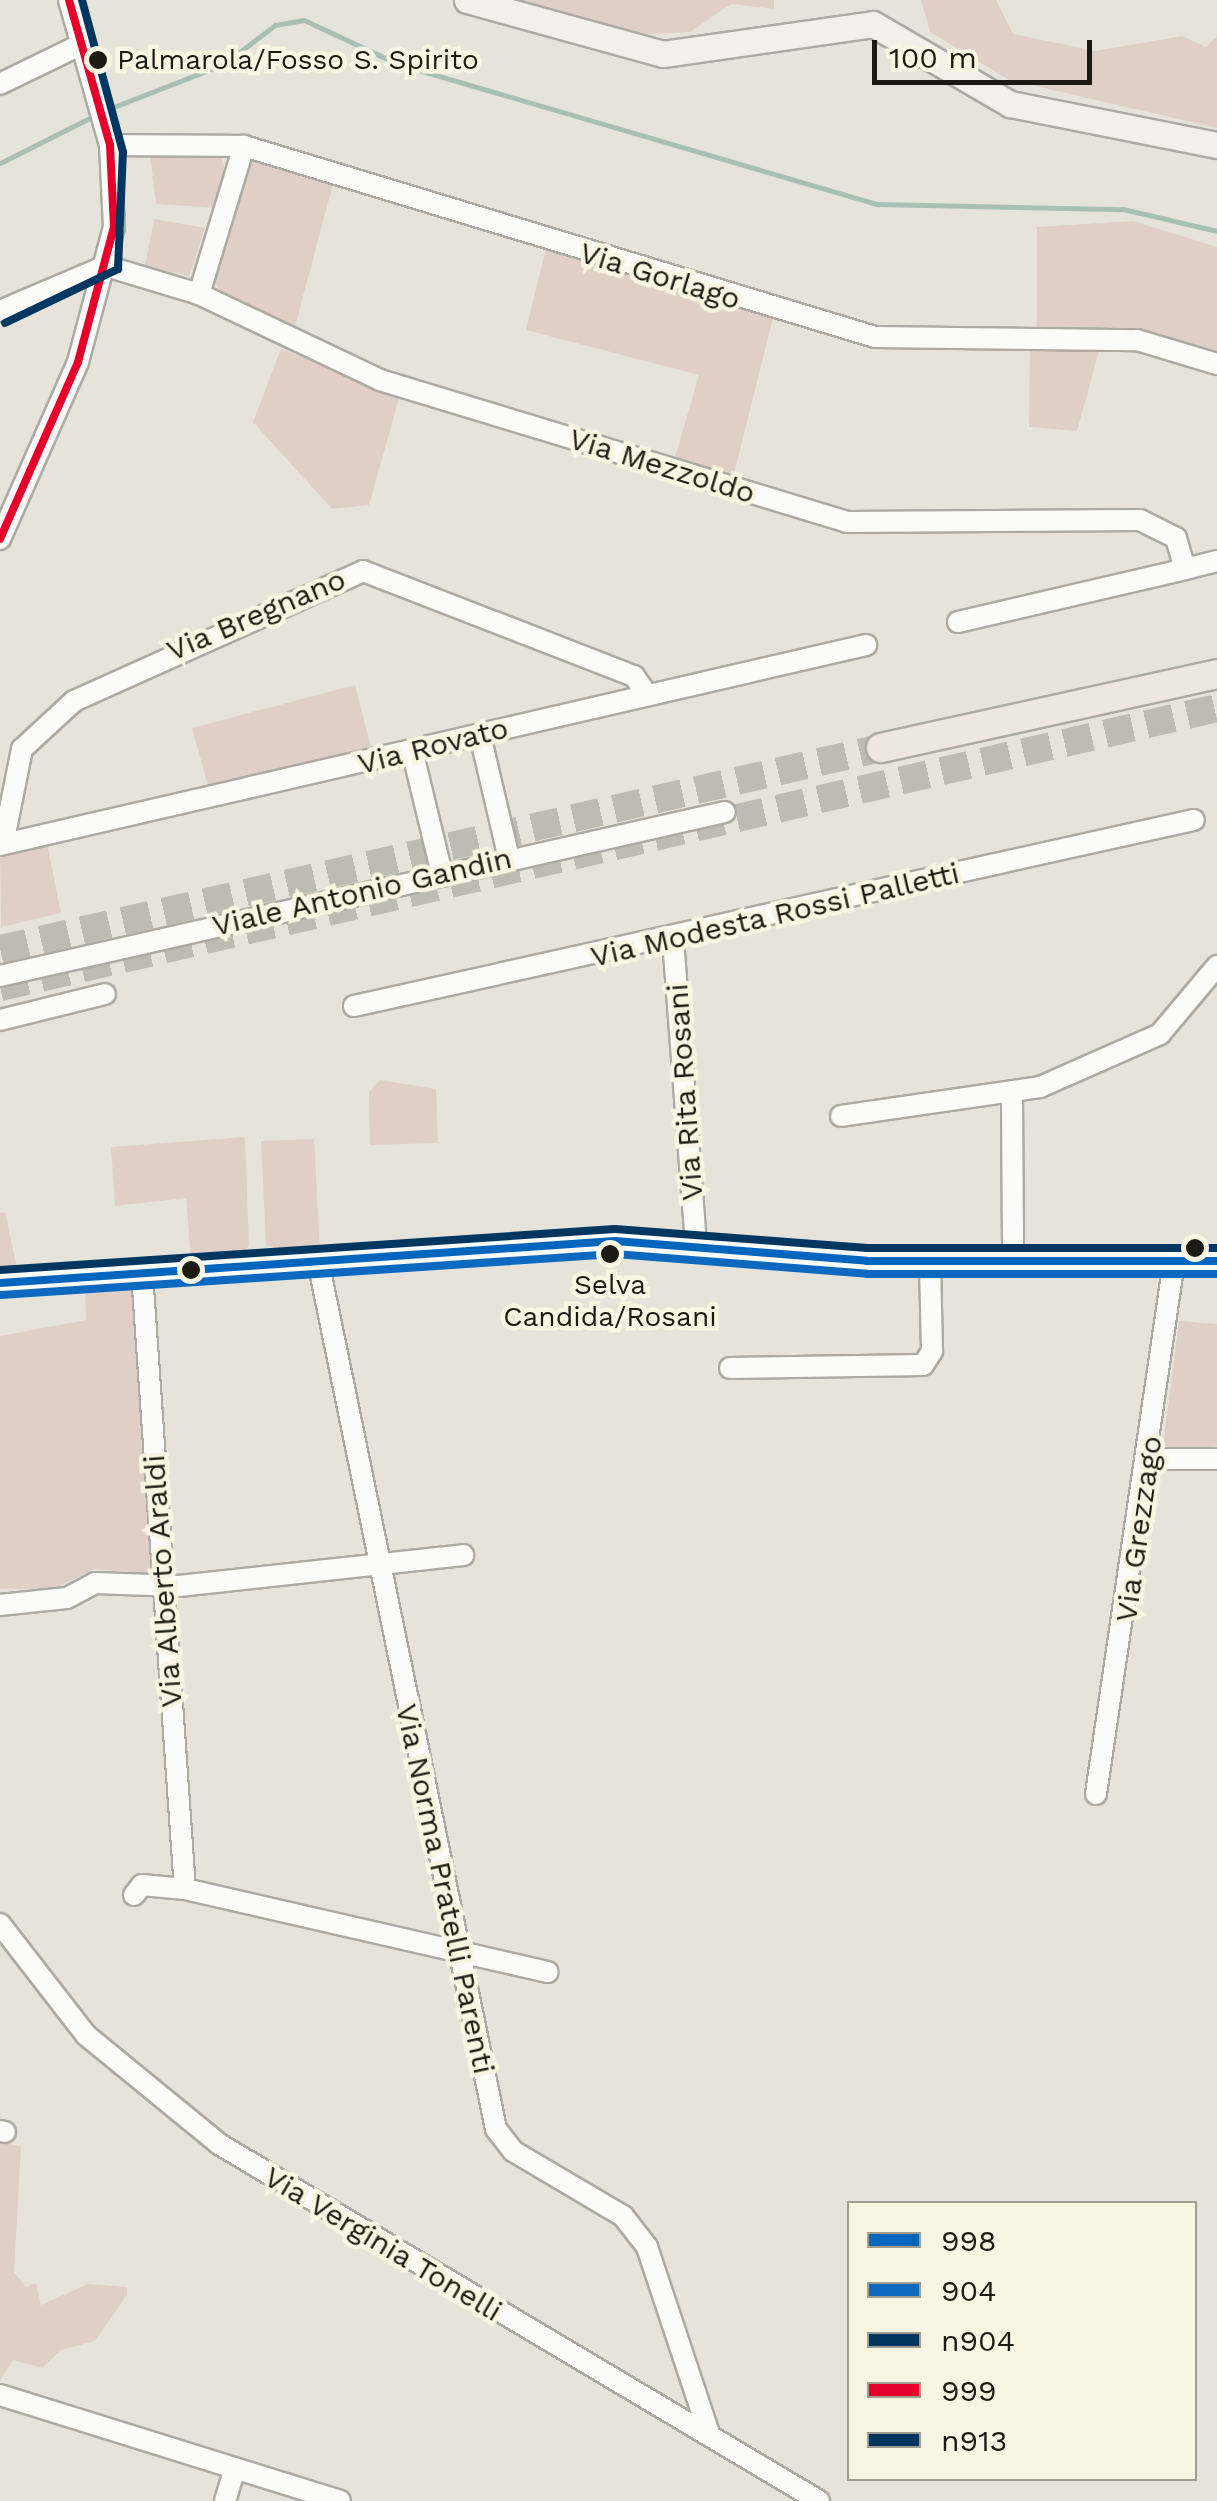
<!DOCTYPE html>
<html>
<head>
<meta charset="utf-8">
<style>
  body { margin:0 }
  #map { position:relative; width:1217px; height:2501px; overflow:hidden; background:#e6e4da; font-family:"Work Sans",sans-serif }
  div>[style] { position:absolute }
  [style*='--x'] { left:calc(var(--x)*1px); top:calc(var(--y)*1px); width:calc(var(--w)*1px); rotate:calc(var(--a)*1deg) }
  .green>* { inset:0; background:#dfcfc7 }
  .stream>* { height:5px; margin:-2.5px; padding:0 2.5px; transform-origin:2.5px; border-radius:2.5px; background:#a8c0b4 }
  .highway-tunnel>* { height:28px; margin-top:-14px; transform-origin:0; background:repeating-linear-gradient(90deg,#bdbcb2 0 28px,transparent 0 42px) }
  .roads { filter:drop-shadow(2px 0 #acaaa2) drop-shadow(-2px 0 #acaaa2) drop-shadow(0 2px #acaaa2) drop-shadow(0 -2px #acaaa2) }
  .minor>* { height:20px; margin:-10px; padding:0 10px; transform-origin:10px; border-radius:10px; background:#fbfbf9 }
  .major>* { height:25px; margin:-12.5px; padding:0 12.5px; transform-origin:12.5px; border-radius:12.5px; background:#f3efe9 }
  .highway>* { height:28px; margin:-14px; padding:0 14px; transform-origin:14px; border-radius:14px; background:#ede7df }
  .bus-1>* { height:8px; margin:-4px; padding:0 4px; transform-origin:4px; border-radius:4px; background:#0065bd }
  .bus-2>* { height:8px; margin:-4px; padding:0 4px; transform-origin:4px; border-radius:4px; background:#0c69bf }
  .bus-3>* { height:8px; margin:-4px; padding:0 4px; transform-origin:4px; border-radius:4px; background:#00365f }
  .bus-4>* { height:8px; margin:-4px; padding:0 4px; transform-origin:4px; border-radius:4px; background:#e4002b }
  .bus-5>* { height:8px; margin:-4px; padding:0 4px; transform-origin:4px; border-radius:4px; background:#00365f }
  .dots>* { width:28px; height:28px; translate:-50% -50%; box-sizing:border-box; border:5px solid #f8f5e2; border-radius:50% }
  span { translate:-50% -50%; white-space:nowrap; text-align:center; line-height:1.15; -webkit-text-stroke:9px #f8f5e2; paint-order:stroke }
  .bus-label { font-size:28px; color:#1b1a13 }
  .left { translate:0 -50%; text-align:left }
  .street-label { font-size:30px; color:#1b1a13 }
  .legend { position:absolute; left:847px; top:2201px; width:350px; height:280px; box-sizing:border-box; background:#f8f5e2; border:2px solid #a09d8f; margin:0; padding:12px 18px; list-style:none; font-size:30px; color:#1b1a13 }
  .legend li { display:flex; align-items:center; gap:20px; height:50px }
  .legend b { width:50px; border:2px solid #a09d8f }
  .scale { position:absolute; left:872px; top:40px; width:220px; height:45px; box-sizing:border-box; border:5px solid #1b1a13; border-top:0; padding-left:12px; font-size:30px; line-height:35px; white-space:nowrap; color:#1b1a13; -webkit-text-stroke:8px #f8f5e2; paint-order:stroke }
</style>
</head>
<body>
<div id="map">
  <div class="green">
    <div style="clip-path:polygon(488px 0,774px 0,774px 9px,731px 4px,690px 32px,614px 36px)"></div>
    <div style="clip-path:polygon(921px 0,996px 0,1013px 34px,1095px 51px,1182px 36px,1206px 47px,1217px 36px,1217px 128px,1009px 80px,930px 32px)"></div>
    <div style="clip-path:polygon(150px 155px,220px 155px,226px 172px,216px 208px,156px 204px)"></div>
    <div style="clip-path:polygon(252px 156px,333px 184px,293px 334px,226px 301px,215px 282px)"></div>
    <div style="clip-path:polygon(154px 219px,205px 228px,189px 276px,145px 266px)"></div>
    <div style="clip-path:polygon(1133px 221px,1217px 247px,1217px 358px,1147px 331px,1037px 331px,1037px 227px)"></div>
    <div style="clip-path:polygon(546px 249px,773px 318px,733px 478px,674px 461px,699px 375px,526px 330px)"></div>
    <div style="clip-path:polygon(1030px 347px,1100px 347px,1077px 431px,1029px 427px)"></div>
    <div style="clip-path:polygon(281px 349px,400px 395px,369px 505px,332px 509px,253px 422px)"></div>
    <div style="clip-path:polygon(355px 685px,372px 751px,210px 793px,192px 728px)"></div>
    <div style="clip-path:polygon(47px 843px,61px 913px,1px 927px,0 852px)"></div>
    <div style="clip-path:polygon(380px 1080px,436px 1089px,438px 1143px,370px 1145px,369px 1092px)"></div>
    <div style="clip-path:polygon(245px 1137px,249px 1246px,238px 1257px,191px 1259px,186px 1198px,115px 1206px,111px 1147px)"></div>
    <div style="clip-path:polygon(314px 1139px,320px 1251px,295px 1255px,266px 1245px,261px 1141px)"></div>
    <div style="clip-path:polygon(5px 1212px,17px 1268px,0 1270px,0 1213px)"></div>
    <div style="clip-path:polygon(134px 1283px,151px 1574px,94px 1569px,55px 1588px,0 1589px,0 1336px,86px 1320px,85px 1286px)"></div>
    <div style="clip-path:polygon(1179px 1321px,1217px 1324px,1217px 1446px,1171px 1452px,1163px 1446px)"></div>
    <div style="clip-path:polygon(0 2113px,2px 2141px,21px 2147px,14px 2272px,26px 2287px,36px 2283px,41px 2305px,88px 2284px,127px 2287px,127px 2295px,95px 2341px,61px 2350px,42px 2368px,13px 2360px,0 2381px)"></div>
  </div>
  <div class="stream">
    <div style="--x:106;--y:110;--w:127;--a:-21.3"></div>
    <div style="--x:224;--y:64;--w:64;--a:-37.4"></div>
    <div style="--x:275;--y:25;--w:29;--a:-10"></div>
    <div style="--x:304;--y:20;--w:104;--a:25.1"></div>
    <div style="--x:398;--y:64;--w:500;--a:16.3"></div>
    <div style="--x:878;--y:204;--w:245;--a:1.2"></div>
    <div style="--x:1123;--y:209;--w:97;--a:13.2"></div>
    <div style="--x:0;--y:163;--w:107;--a:-26.6"></div>
  </div>
  <div class="highway-tunnel">
    <div style="--x:0;--y:949;--w:904;--a:-12.85"></div>
    <div style="--x:0;--y:987;--w:1249;--a:-12.91"></div>
  </div>
  <div class="roads">
    <div class="minor">
      <div style="--x:0;--y:84;--w:91;--a:-26"></div>
      <div style="--x:110;--y:145;--w:134;--a:0.4"></div>
      <div style="--x:244;--y:146;--w:659;--a:16.84"></div>
      <div style="--x:875;--y:337;--w:262;--a:0.7"></div>
      <div style="--x:1137;--y:340;--w:84;--a:16.7"></div>
      <div style="--x:106;--y:266;--w:97;--a:16.8"></div>
      <div style="--x:199;--y:294;--w:200;--a:25.4"></div>
      <div style="--x:380;--y:380;--w:488;--a:16.9"></div>
      <div style="--x:847;--y:522;--w:293;--a:-0.4"></div>
      <div style="--x:1140;--y:520;--w:40;--a:26.6"></div>
      <div style="--x:1176;--y:538;--w:32;--a:74"></div>
      <div style="--x:1185;--y:569;--w:33;--a:-14"></div>
      <div style="--x:199;--y:294;--w:155;--a:-73.1"></div>
      <div style="--x:0;--y:311;--w:115;--a:-23"></div>
      <div style="--x:0;--y:539;--w:193;--a:-66.2"></div>
      <div style="--x:78;--y:362;--w:140;--a:-75.1"></div>
      <div style="--x:114;--y:227;--w:82;--a:-92.8"></div>
      <div style="--x:110;--y:145;--w:151;--a:-105.8"></div>
      <div style="--x:958;--y:622;--w:233;--a:-13.1"></div>
      <div style="--x:480;--y:735;--w:127;--a:76.8"></div>
      <div style="--x:412;--y:750;--w:128;--a:76.4"></div>
      <div style="--x:3;--y:844;--w:97;--a:-78.7"></div>
      <div style="--x:22;--y:749;--w:71;--a:-42.7"></div>
      <div style="--x:74;--y:701;--w:317;--a:-24.2"></div>
      <div style="--x:363;--y:571;--w:291;--a:21.2"></div>
      <div style="--x:634;--y:676;--w:21;--a:55"></div>
      <div style="--x:0;--y:845;--w:889;--a:-13"></div>
      <div style="--x:673;--y:939;--w:307;--a:85.7"></div>
      <div style="--x:0;--y:976;--w:743;--a:-12.75"></div>
      <div style="--x:354;--y:1006;--w:860;--a:-12.49"></div>
      <div style="--x:0;--y:1020;--w:108;--a:-13.9"></div>
      <div style="--x:1012;--y:1098;--w:163;--a:89.6"></div>
      <div style="--x:841;--y:1116;--w:201;--a:-8.3"></div>
      <div style="--x:1040;--y:1087;--w:131;--a:-23.8"></div>
      <div style="--x:1160;--y:1034;--w:89;--a:-50"></div>
      <div style="--x:318;--y:1261;--w:886;--a:78.41"></div>
      <div style="--x:496;--y:2129;--w:28;--a:52"></div>
      <div style="--x:513;--y:2151;--w:128;--a:30.6"></div>
      <div style="--x:623;--y:2216;--w:39;--a:52"></div>
      <div style="--x:647;--y:2247;--w:199;--a:71.6"></div>
      <div style="--x:142;--y:1273;--w:617;--a:86.01"></div>
      <div style="--x:185;--y:1889;--w:372;--a:12.9"></div>
      <div style="--x:0;--y:1283;--w:616;--a:-3.91"></div>
      <div style="--x:615;--y:1241;--w:253;--a:4.5"></div>
      <div style="--x:867;--y:1261;--w:350;--a:0"></div>
      <div style="--x:730;--y:1368;--w:193;--a:-0.9"></div>
      <div style="--x:923;--y:1365;--w:17;--a:-57"></div>
      <div style="--x:932;--y:1351;--w:90;--a:-91.3"></div>
      <div style="--x:1148;--y:1459;--w:69;--a:0"></div>
      <div style="--x:0;--y:1605;--w:67;--a:-6"></div>
      <div style="--x:67;--y:1598;--w:32;--a:-28"></div>
      <div style="--x:95;--y:1583;--w:84;--a:2"></div>
      <div style="--x:179;--y:1586;--w:286;--a:-6.2"></div>
      <div style="--x:1096;--y:1794;--w:539;--a:-81.67"></div>
      <div style="--x:134;--y:1895;--w:13;--a:-51"></div>
      <div style="--x:142;--y:1885;--w:43;--a:5.3"></div>
      <div style="--x:0;--y:1924;--w:140;--a:52.2"></div>
      <div style="--x:86;--y:2035;--w:172;--a:39.3"></div>
      <div style="--x:219;--y:2144;--w:698;--a:30.75"></div>
      <div style="--x:0;--y:2131;--w:5;--a:11"></div>
      <div style="--x:0;--y:2395;--w:356;--a:17.3"></div>
      <div style="--x:225;--y:2501;--w:34;--a:-73"></div>
    </div>
    <div class="major">
      <div style="--x:467;--y:0;--w:203;--a:15.4"></div>
      <div style="--x:663;--y:54;--w:212;--a:-8.1"></div>
      <div style="--x:873;--y:24;--w:159;--a:30.3"></div>
      <div style="--x:1010;--y:104;--w:211;--a:11.2"></div>
    </div>
    <div class="highway">
      <div style="--x:881;--y:748;--w:344;--a:-12.4"></div>
    </div>
  </div>
  <div class="bus-1">
    <div style="--x:0;--y:1283;--w:616;--a:-3.91"></div>
    <div style="--x:615;--y:1241;--w:253;--a:4.5"></div>
    <div style="--x:867;--y:1261;--w:350;--a:0"></div>
  </div>
  <div class="bus-2">
    <div style="--x:1;--y:1295;--w:615;--a:-3.82"></div>
    <div style="--x:615;--y:1254;--w:253;--a:4.5"></div>
    <div style="--x:867;--y:1274;--w:350;--a:0"></div>
  </div>
  <div class="bus-3">
    <div style="--x:0;--y:1270;--w:616;--a:-3.81"></div>
    <div style="--x:615;--y:1229;--w:253;--a:4.3"></div>
    <div style="--x:867;--y:1248;--w:350;--a:0"></div>
  </div>
  <div class="bus-4">
    <div style="--x:0;--y:539;--w:193;--a:-66.2"></div>
    <div style="--x:78;--y:362;--w:140;--a:-75.1"></div>
    <div style="--x:114;--y:227;--w:82;--a:-92.8"></div>
    <div style="--x:110;--y:145;--w:151;--a:-105.8"></div>
  </div>
  <div class="bus-5">
    <div style="--x:5;--y:323;--w:125;--a:-25.5"></div>
    <div style="--x:118;--y:269;--w:117;--a:-87.6"></div>
    <div style="--x:123;--y:152;--w:157;--a:-105.1"></div>
  </div>
  <div class="dots">
    <div style="left:98px;top:60px;background:#1b1a13"></div>
    <div style="left:1195px;top:1248px;background:#1b1a13"></div>
    <div style="left:610px;top:1254px;background:#1b1a13"></div>
    <div style="left:191px;top:1270px;background:#1b1a13"></div>
  </div>
  <div class="bus-label">
    <span class="left" style="left:117px;top:60px">Palmarola/Fosso S. Spirito</span>
    <span style="left:610px;top:1301px">Selva<br>Candida/Rosani</span>
  </div>
  <div class="street-label">
    <span style="left:660px;top:276px;rotate:17deg">Via Gorlago</span>
    <span style="left:662px;top:466px;rotate:17deg">Via Mezzoldo</span>
    <span style="left:256px;top:615px;rotate:-23deg">Via Bregnano</span>
    <span style="left:433px;top:746px;rotate:-14deg">Via Rovato</span>
    <span style="left:362px;top:892px;rotate:-13deg">Viale Antonio Gandin</span>
    <span style="left:775px;top:915px;rotate:-13deg">Via Modesta Rossi Palletti</span>
    <span style="left:685px;top:1092px;rotate:-94deg">Via Rita Rosani</span>
    <span style="left:1139px;top:1529px;rotate:-82deg">Via Grezzago</span>
    <span style="left:163px;top:1581px;rotate:-94deg">Via Alberto Araldi</span>
    <span style="left:445px;top:1889px;rotate:78deg">Via Norma Pratelli Parenti</span>
    <span style="left:383px;top:2244px;rotate:31deg">Via Verginia Tonelli</span>
  </div>
  <ul class="legend">
  <li><b style="height:12px;background:#0065bd"></b>998</li>
  <li><b style="height:12px;background:#0c69bf"></b>904</li>
  <li><b style="height:12px;background:#00365f"></b>n904</li>
  <li><b style="height:12px;background:#e4002b"></b>999</li>
  <li><b style="height:12px;background:#00365f"></b>n913</li>
  </ul>
  <div class="scale">100 m</div>
</div>
</body>
</html>
